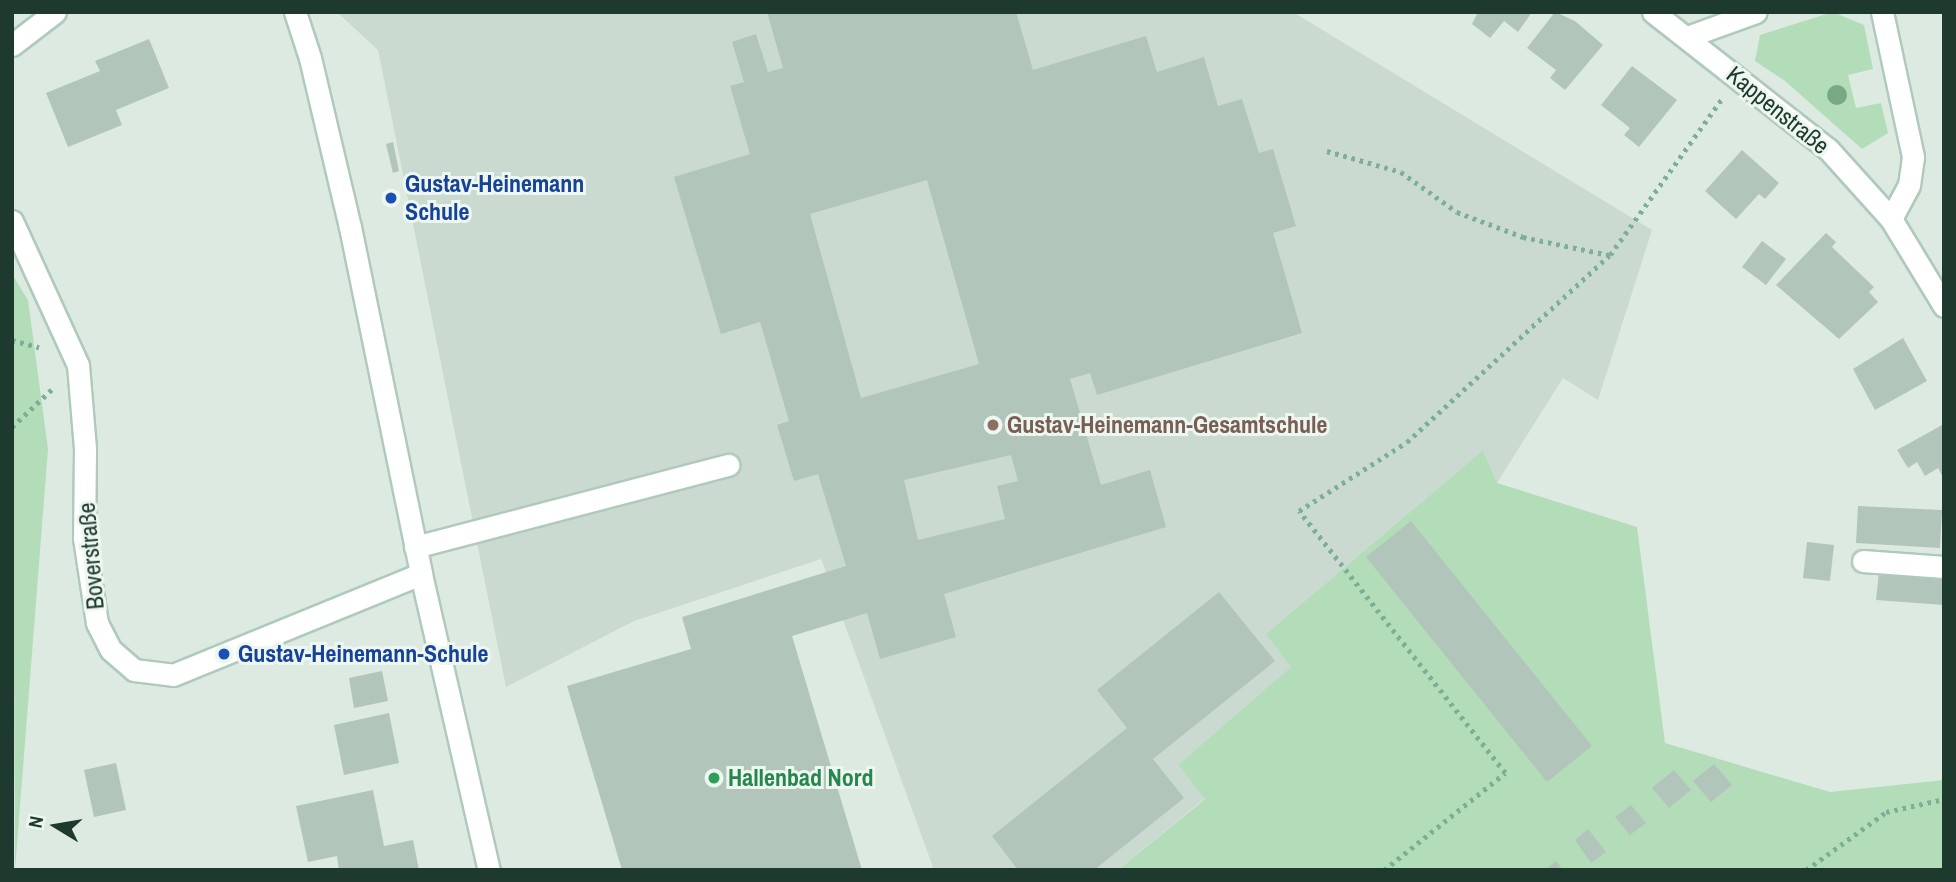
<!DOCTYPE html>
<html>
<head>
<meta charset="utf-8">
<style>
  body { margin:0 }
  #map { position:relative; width:1956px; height:882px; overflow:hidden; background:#ddeae2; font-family:"Archivo Narrow",sans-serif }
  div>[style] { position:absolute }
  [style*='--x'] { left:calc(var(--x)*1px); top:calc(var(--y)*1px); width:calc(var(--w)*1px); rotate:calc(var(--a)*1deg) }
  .built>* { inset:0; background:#cbdad0 }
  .green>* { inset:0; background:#b3ddb8 }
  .building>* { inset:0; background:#b2c5ba }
  .path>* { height:4.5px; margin-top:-2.25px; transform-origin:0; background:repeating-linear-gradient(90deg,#7bb096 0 3.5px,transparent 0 8.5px) }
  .roads { filter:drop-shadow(2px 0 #afcabc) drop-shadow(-2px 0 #afcabc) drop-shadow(0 2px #afcabc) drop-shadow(0 -2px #afcabc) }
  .lane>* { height:21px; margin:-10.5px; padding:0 10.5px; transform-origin:10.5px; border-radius:10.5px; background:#fff }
  .street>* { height:21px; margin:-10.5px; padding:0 10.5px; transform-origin:10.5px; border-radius:10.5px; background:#fff }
  .secondary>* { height:21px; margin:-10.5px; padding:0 10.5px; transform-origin:10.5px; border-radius:10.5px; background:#fff }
  .trees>* { width:20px; height:20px; margin:-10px; border-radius:50%; background:#78a984 }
  .dots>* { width:19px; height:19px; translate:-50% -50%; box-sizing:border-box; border:4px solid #edf7f0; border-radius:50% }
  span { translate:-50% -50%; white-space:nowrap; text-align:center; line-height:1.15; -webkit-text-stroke:6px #edf7f0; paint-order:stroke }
  .street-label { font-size:24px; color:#1e3a2e }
  .transit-label { font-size:24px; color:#164399; font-weight:700 }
  .left { translate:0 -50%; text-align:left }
  .education-label { font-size:24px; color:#785e54; font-weight:700 }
  .leisure-label { font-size:24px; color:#27864d; font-weight:700 }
  .frame { position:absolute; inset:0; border:14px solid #1e3a2e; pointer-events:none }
  .north { position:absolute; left:21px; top:791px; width:70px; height:70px; -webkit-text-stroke:5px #edf7f0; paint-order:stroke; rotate:281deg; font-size:19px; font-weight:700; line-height:28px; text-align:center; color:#1e3a2e }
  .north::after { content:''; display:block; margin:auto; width:24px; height:32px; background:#1e3a2e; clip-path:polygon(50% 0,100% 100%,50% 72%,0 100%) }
</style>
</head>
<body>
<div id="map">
  <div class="built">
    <div style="clip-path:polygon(345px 12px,1293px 12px,1652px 230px,1598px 400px,1563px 378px,1497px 483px,1483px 450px,1266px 634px,1292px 667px,1178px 765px,1205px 798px,1118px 870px,934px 870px,821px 559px,634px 621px,506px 687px,378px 50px,339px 14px)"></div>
  </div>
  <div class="green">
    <div style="clip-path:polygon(1833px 12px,1864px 25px,1873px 69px,1848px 75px,1856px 108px,1881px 103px,1888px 133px,1862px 149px,1785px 81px,1755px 61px,1760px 35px)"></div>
    <div style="clip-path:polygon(12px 274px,28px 300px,48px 449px,15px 870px)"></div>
    <div style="clip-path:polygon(1483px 450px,1497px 483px,1637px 527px,1665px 743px,1830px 792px,1944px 780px,1944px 870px,1118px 870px,1205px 799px,1178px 765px,1291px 667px,1266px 634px)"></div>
  </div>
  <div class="building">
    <div style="clip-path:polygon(evenodd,767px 12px,1016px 12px,1033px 70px,1146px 36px,1157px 72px,1204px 57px,1218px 106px,1242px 99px,1259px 153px,1273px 149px,1296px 226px,1273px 233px,1302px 333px,1097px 395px,1090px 373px,1070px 379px,1101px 485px,1150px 470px,1166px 527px,944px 594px,956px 637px,880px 659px,867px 613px,792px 636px,862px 870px,622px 870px,567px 686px,691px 649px,682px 617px,846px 566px,818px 474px,794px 481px,777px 425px,789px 421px,760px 322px,721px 334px,674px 177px,750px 154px,730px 86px,744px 82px,732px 42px,756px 34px,768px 72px,783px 68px,767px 12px,927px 180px,979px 364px,861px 398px,810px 214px,927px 180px,767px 12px,1011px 455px,1018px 481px,997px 486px,1005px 519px,918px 540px,904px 480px,1011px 455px)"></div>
    <div style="clip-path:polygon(1478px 12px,1532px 12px,1518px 32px,1504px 21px,1490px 38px,1472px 24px)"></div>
    <div style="clip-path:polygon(1555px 12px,1575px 21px,1603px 45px,1565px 90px,1550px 78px,1556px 70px,1527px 48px)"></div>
    <div style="clip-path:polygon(149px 39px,169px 88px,116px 110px,122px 125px,68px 147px,46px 93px,100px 71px,95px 61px)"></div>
    <div style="clip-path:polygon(1632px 66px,1677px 100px,1639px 147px,1624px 135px,1630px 128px,1601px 105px)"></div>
    <div style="clip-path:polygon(393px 142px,399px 171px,393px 173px,386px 144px)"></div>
    <div style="clip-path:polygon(1742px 150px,1779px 183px,1765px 199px,1759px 194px,1736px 219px,1705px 191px)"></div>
    <div style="clip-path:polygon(1826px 233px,1836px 242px,1832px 247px,1874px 287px,1869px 292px,1878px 302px,1839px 339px,1776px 285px)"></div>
    <div style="clip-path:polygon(1762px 241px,1786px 259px,1766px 285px,1742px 267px)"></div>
    <div style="clip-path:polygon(1903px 338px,1927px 381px,1875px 410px,1853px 369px)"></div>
    <div style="clip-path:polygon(1944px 424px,1944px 479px,1938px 468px,1925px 476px,1917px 462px,1908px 468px,1897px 450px)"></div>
    <div style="clip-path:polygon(1858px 506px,1942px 510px,1940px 548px,1856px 543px)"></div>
    <div style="clip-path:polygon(1411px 521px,1592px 746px,1547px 782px,1366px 557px)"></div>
    <div style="clip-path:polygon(1807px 542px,1834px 545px,1830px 581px,1803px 578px)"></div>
    <div style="clip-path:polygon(1879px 572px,1944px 579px,1944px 605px,1876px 600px)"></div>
    <div style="clip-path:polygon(1219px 592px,1275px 661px,1153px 759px,1184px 798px,1094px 870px,1018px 870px,992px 836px,1127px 728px,1097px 690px)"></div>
    <div style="clip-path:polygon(382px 671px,388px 701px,354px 708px,349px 678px)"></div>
    <div style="clip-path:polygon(389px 713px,399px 763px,344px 775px,334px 725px)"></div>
    <div style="clip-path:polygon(116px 763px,126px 810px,94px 817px,84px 770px)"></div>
    <div style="clip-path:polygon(1714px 764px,1732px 785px,1711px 802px,1693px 781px)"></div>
    <div style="clip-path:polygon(1674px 770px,1691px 790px,1669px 808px,1652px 788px)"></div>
    <div style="clip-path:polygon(373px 790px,384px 846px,413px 840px,419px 870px,339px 870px,337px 856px,308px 862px,296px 806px)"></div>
    <div style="clip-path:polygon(1631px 805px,1646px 823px,1630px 835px,1615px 817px)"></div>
    <div style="clip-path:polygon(1588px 829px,1606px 852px,1591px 863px,1575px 840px)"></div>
    <div style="clip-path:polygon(1556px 861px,1563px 870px,1545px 870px)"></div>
  </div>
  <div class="path">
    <div style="--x:1327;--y:151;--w:77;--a:15.8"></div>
    <div style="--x:1401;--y:172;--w:69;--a:35.5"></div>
    <div style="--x:1457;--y:212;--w:71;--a:20.7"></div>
    <div style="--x:1523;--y:237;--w:88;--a:11.8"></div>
    <div style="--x:12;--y:340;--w:28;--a:15"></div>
    <div style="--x:12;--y:427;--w:55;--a:-43.5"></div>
    <div style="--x:1384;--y:870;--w:155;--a:-38.7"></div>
    <div style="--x:1505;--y:773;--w:333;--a:-128.2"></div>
    <div style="--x:1299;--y:511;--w:128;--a:-32.6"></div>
    <div style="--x:1407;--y:442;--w:276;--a:-42.7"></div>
    <div style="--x:1610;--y:255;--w:191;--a:-54.4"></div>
    <div style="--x:1806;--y:870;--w:99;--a:-35.9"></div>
    <div style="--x:1886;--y:812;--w:59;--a:-12.6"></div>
  </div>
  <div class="roads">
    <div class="lane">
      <div style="--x:415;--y:547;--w:324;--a:-14.7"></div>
      <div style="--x:1863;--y:561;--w:81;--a:4.2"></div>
    </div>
    <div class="street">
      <div style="--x:295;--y:12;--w:48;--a:71.9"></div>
      <div style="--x:310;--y:58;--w:174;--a:76.7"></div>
      <div style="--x:350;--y:227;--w:354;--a:78.4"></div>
      <div style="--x:421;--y:574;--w:304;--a:77.1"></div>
      <div style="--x:1653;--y:12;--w:222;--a:38.1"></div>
      <div style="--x:1828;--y:149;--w:94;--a:48"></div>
      <div style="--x:1891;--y:219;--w:102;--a:58.7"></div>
      <div style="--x:1882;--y:12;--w:148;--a:77.9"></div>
      <div style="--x:1913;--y:157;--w:28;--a:98"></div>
      <div style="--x:1909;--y:185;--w:38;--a:118"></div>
      <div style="--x:1687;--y:37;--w:73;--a:-19.9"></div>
      <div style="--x:12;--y:221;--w:158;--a:65.4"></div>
      <div style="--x:78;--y:365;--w:84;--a:85.2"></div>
      <div style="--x:85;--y:449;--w:89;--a:90.6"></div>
      <div style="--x:84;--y:538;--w:86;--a:81.3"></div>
      <div style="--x:97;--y:623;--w:30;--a:63"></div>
      <div style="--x:111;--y:650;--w:30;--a:41"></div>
      <div style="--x:134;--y:670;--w:39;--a:7"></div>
      <div style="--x:173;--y:675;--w:268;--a:-22.2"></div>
    </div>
    <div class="secondary">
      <div style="--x:12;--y:45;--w:54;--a:-37.5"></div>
    </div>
  </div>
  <div class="trees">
    <div style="left:1837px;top:95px"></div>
  </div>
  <div class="dots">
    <div style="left:391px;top:198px;background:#1a4fb4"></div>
    <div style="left:993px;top:425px;background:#8d6e63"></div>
    <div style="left:224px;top:654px;background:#1a4fb4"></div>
    <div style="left:714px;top:778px;background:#2e9e5b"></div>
  </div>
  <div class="street-label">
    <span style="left:1778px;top:110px;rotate:39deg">Kappenstraße</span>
    <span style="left:91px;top:556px;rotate:-95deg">Boverstraße</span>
  </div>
  <div class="transit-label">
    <span class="left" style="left:405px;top:198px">Gustav-Heinemann<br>Schule</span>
    <span class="left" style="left:238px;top:654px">Gustav-Heinemann-Schule</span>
  </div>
  <div class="education-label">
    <span class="left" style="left:1007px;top:425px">Gustav-Heinemann-Gesamtschule</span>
  </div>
  <div class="leisure-label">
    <span class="left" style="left:728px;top:778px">Hallenbad Nord</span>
  </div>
  <div class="frame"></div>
  <div class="north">N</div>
</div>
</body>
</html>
